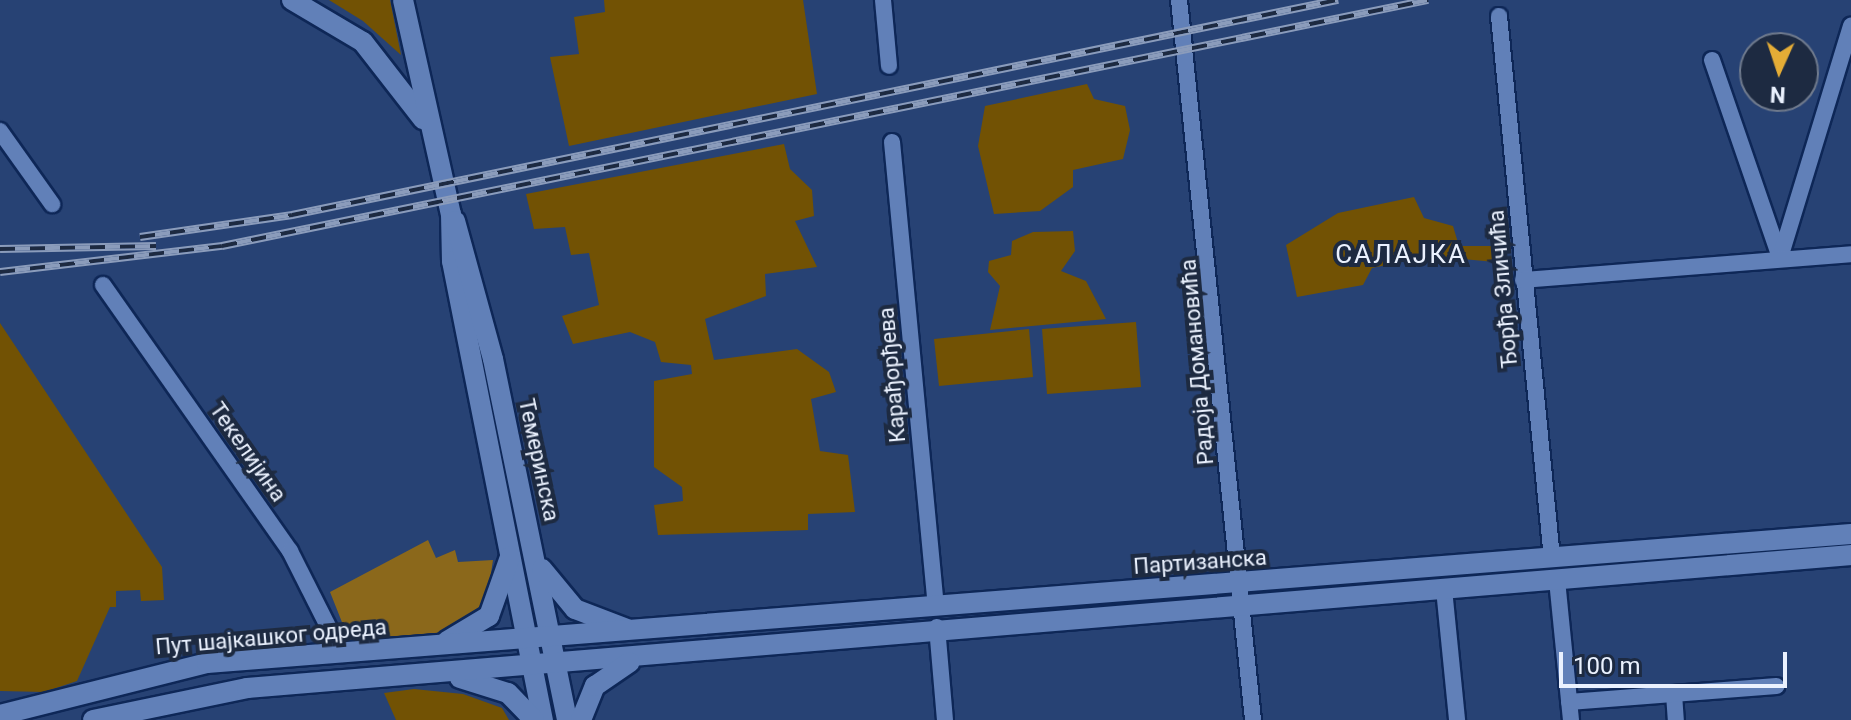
<!DOCTYPE html>
<html>
<head>
<meta charset="utf-8">
<style>
  body { margin:0 }
  #map { position:relative; width:1851px; height:720px; overflow:hidden; background:#274274; font-family:Roboto,sans-serif }
  div>[style] { position:absolute }
  [style*='--x'] { left:calc(var(--x)*1px); top:calc(var(--y)*1px); width:calc(var(--w)*1px); rotate:calc(var(--a)*1deg) }
  .green>* { inset:0; background:#725204 }
  .forest>* { inset:0; background:#8b681b }
  .roads { filter:drop-shadow(2px 0 #0e2757) drop-shadow(-2px 0 #0e2757) drop-shadow(0 2px #0e2757) drop-shadow(0 -2px #0e2757) }
  .minor>* { height:16px; margin:-8px; padding:0 8px; transform-origin:8px; border-radius:8px; background:#6180b8 }
  .secondary>* { height:20px; margin:-10px; padding:0 10px; transform-origin:10px; border-radius:10px; background:#6180b8 }
  .rail>* { height:8px; margin-top:-4px; transform-origin:0; background:repeating-linear-gradient(90deg,#1d2a41 0 15px,#8b9cbb 0 30px); box-sizing:border-box; border-block:2px solid #8b9cbb }
  span { translate:-50% -50%; white-space:nowrap; text-align:center; line-height:1.15; -webkit-text-stroke:8px #1d2a41; paint-order:stroke }
  .street-label { font-size:22px; color:#eaf1fe }
  .quarter-label { font-size:26px; color:#eaf1fe; letter-spacing:2px }
  .north { position:absolute; left:1739px; top:32px; width:80px; height:80px; box-sizing:border-box; background:#1d2a41; border:2px solid #6f7a8d; border-radius:50%; rotate:183deg; font-size:22px; font-weight:700; line-height:32px; text-align:center; color:#eaf1fe }
  .north::after { content:''; display:block; margin:auto; width:28px; height:36px; background:#e5ad36; clip-path:polygon(50% 0,100% 100%,50% 72%,0 100%) }
  .scale { position:absolute; left:1559px; top:652px; width:228px; height:36px; box-sizing:border-box; border:4px solid #eaf1fe; border-top:0; padding-left:10px; font-size:24px; line-height:28px; white-space:nowrap; color:#eaf1fe; -webkit-text-stroke:6px #1d2a41; paint-order:stroke }
</style>
</head>
<body>
<div id="map">
  <div class="green">
    <div style="clip-path:polygon(329px 0,390px 0,401px 55px,363px 21px)"></div>
    <div style="clip-path:polygon(604px 0,803px 0,817px 94px,569px 146px,550px 57px,579px 54px,574px 17px,605px 12px)"></div>
    <div style="clip-path:polygon(1087px 84px,1094px 99px,1125px 106px,1130px 130px,1123px 159px,1073px 170px,1073px 187px,1040px 211px,994px 214px,978px 146px,985px 106px)"></div>
    <div style="clip-path:polygon(784px 144px,790px 169px,812px 190px,814px 216px,795px 221px,817px 267px,765px 274px,766px 296px,705px 319px,714px 360px,797px 349px,829px 372px,836px 392px,811px 399px,820px 451px,848px 455px,855px 512px,808px 514px,808px 530px,658px 535px,654px 505px,683px 501px,682px 487px,654px 467px,654px 381px,692px 374px,691px 365px,661px 362px,655px 342px,630px 332px,573px 344px,562px 316px,599px 305px,589px 253px,571px 255px,565px 227px,534px 229px,526px 194px)"></div>
    <div style="clip-path:polygon(1414px 197px,1424px 218px,1453px 226px,1459px 246px,1494px 246px,1495px 262px,1430px 256px,1372px 268px,1363px 285px,1297px 297px,1286px 245px,1338px 213px)"></div>
    <div style="clip-path:polygon(1073px 231px,1075px 251px,1061px 271px,1086px 281px,1106px 319px,990px 330px,1000px 286px,988px 272px,989px 261px,1011px 255px,1012px 241px,1033px 232px)"></div>
    <div style="clip-path:polygon(1136px 322px,1141px 387px,1047px 394px,1042px 329px)"></div>
    <div style="clip-path:polygon(0 323px,162px 567px,164px 600px,141px 601px,140px 590px,116px 591px,116px 607px,110px 607px,77px 681px,44px 692px,0 691px)"></div>
    <div style="clip-path:polygon(1029px 329px,1033px 377px,939px 386px,934px 339px)"></div>
    <div style="clip-path:polygon(414px 689px,463px 694px,502px 708px,509px 720px,396px 720px,384px 693px)"></div>
  </div>
  <div class="forest">
    <div style="clip-path:polygon(428px 540px,436px 558px,455px 550px,458px 562px,493px 560px,485px 613px,453px 633px,353px 650px,330px 592px)"></div>
  </div>
  <div class="roads">
    <div class="minor">
      <div style="--x:883;--y:0;--w:66;--a:84.8"></div>
      <div style="--x:1179;--y:0;--w:724;--a:84.13"></div>
      <div style="--x:1499;--y:16;--w:545;--a:84.42"></div>
      <div style="--x:1712;--y:60;--w:209;--a:71"></div>
      <div style="--x:0;--y:131;--w:90;--a:54.5"></div>
      <div style="--x:892;--y:142;--w:465;--a:84.6"></div>
      <div style="--x:1780;--y:258;--w:243;--a:-73"></div>
      <div style="--x:1523;--y:280;--w:329;--a:-4.5"></div>
      <div style="--x:103;--y:285;--w:325;--a:54.9"></div>
      <div style="--x:290;--y:551;--w:115;--a:63.2"></div>
      <div style="--x:1557;--y:580;--w:141;--a:84.3"></div>
      <div style="--x:1444;--y:589;--w:132;--a:84.3"></div>
      <div style="--x:937;--y:627;--w:93;--a:85.1"></div>
      <div style="--x:1674;--y:694;--w:26;--a:86"></div>
      <div style="--x:1569;--y:702;--w:208;--a:-4.4"></div>
    </div>
    <div class="secondary">
      <div style="--x:292;--y:0;--w:82;--a:30.6"></div>
      <div style="--x:363;--y:42;--w:98;--a:52.1"></div>
      <div style="--x:403;--y:0;--w:219;--a:77.4"></div>
      <div style="--x:451;--y:214;--w:47;--a:88.8"></div>
      <div style="--x:452;--y:261;--w:468;--a:78.8"></div>
      <div style="--x:455;--y:221;--w:143;--a:74.6"></div>
      <div style="--x:493;--y:359;--w:369;--a:78.4"></div>
      <div style="--x:542;--y:569;--w:52;--a:50.5"></div>
      <div style="--x:575;--y:609;--w:56;--a:21"></div>
      <div style="--x:447;--y:641;--w:49;--a:-30.8"></div>
      <div style="--x:489;--y:616;--w:63;--a:-70.4"></div>
      <div style="--x:460;--y:678;--w:50;--a:17.4"></div>
      <div style="--x:508;--y:693;--w:37;--a:46"></div>
      <div style="--x:0;--y:715;--w:213;--a:-14.1"></div>
      <div style="--x:207;--y:663;--w:1649;--a:-4.49"></div>
      <div style="--x:93;--y:720;--w:157;--a:-11.7"></div>
      <div style="--x:247;--y:688;--w:1610;--a:-4.74"></div>
      <div style="--x:581;--y:720;--w:37;--a:-68"></div>
      <div style="--x:595;--y:686;--w:42;--a:-34.4"></div>
    </div>
  </div>
  <div class="rail">
    <div style="--x:140;--y:237;--w:154;--a:-8.2"></div>
    <div style="--x:292;--y:215;--w:1068;--a:-11.62"></div>
    <div style="--x:0;--y:249;--w:156;--a:-1.1"></div>
    <div style="--x:0;--y:272;--w:224;--a:-6.7"></div>
    <div style="--x:222;--y:246;--w:1231;--a:-11.53"></div>
  </div>
  <div class="street-label">
    <span style="left:1503px;top:289px;rotate:-95deg">Ђорђа Зличића</span>
    <span style="left:1197px;top:362px;rotate:-95deg">Радоја Домановића</span>
    <span style="left:892px;top:375px;rotate:-95deg">Карађорђева</span>
    <span style="left:248px;top:452px;rotate:55deg">Текелијина</span>
    <span style="left:539px;top:460px;rotate:78deg">Темеринска</span>
    <span style="left:1200px;top:562px;rotate:-4deg">Партизанска</span>
    <span style="left:271px;top:637px;rotate:-5deg">Пут шајкашког одреда</span>
  </div>
  <div class="quarter-label">
    <span style="left:1401px;top:255px">САЛАЈКА</span>
  </div>
  <div class="north">N</div>
  <div class="scale">100 m</div>
</div>
</body>
</html>
